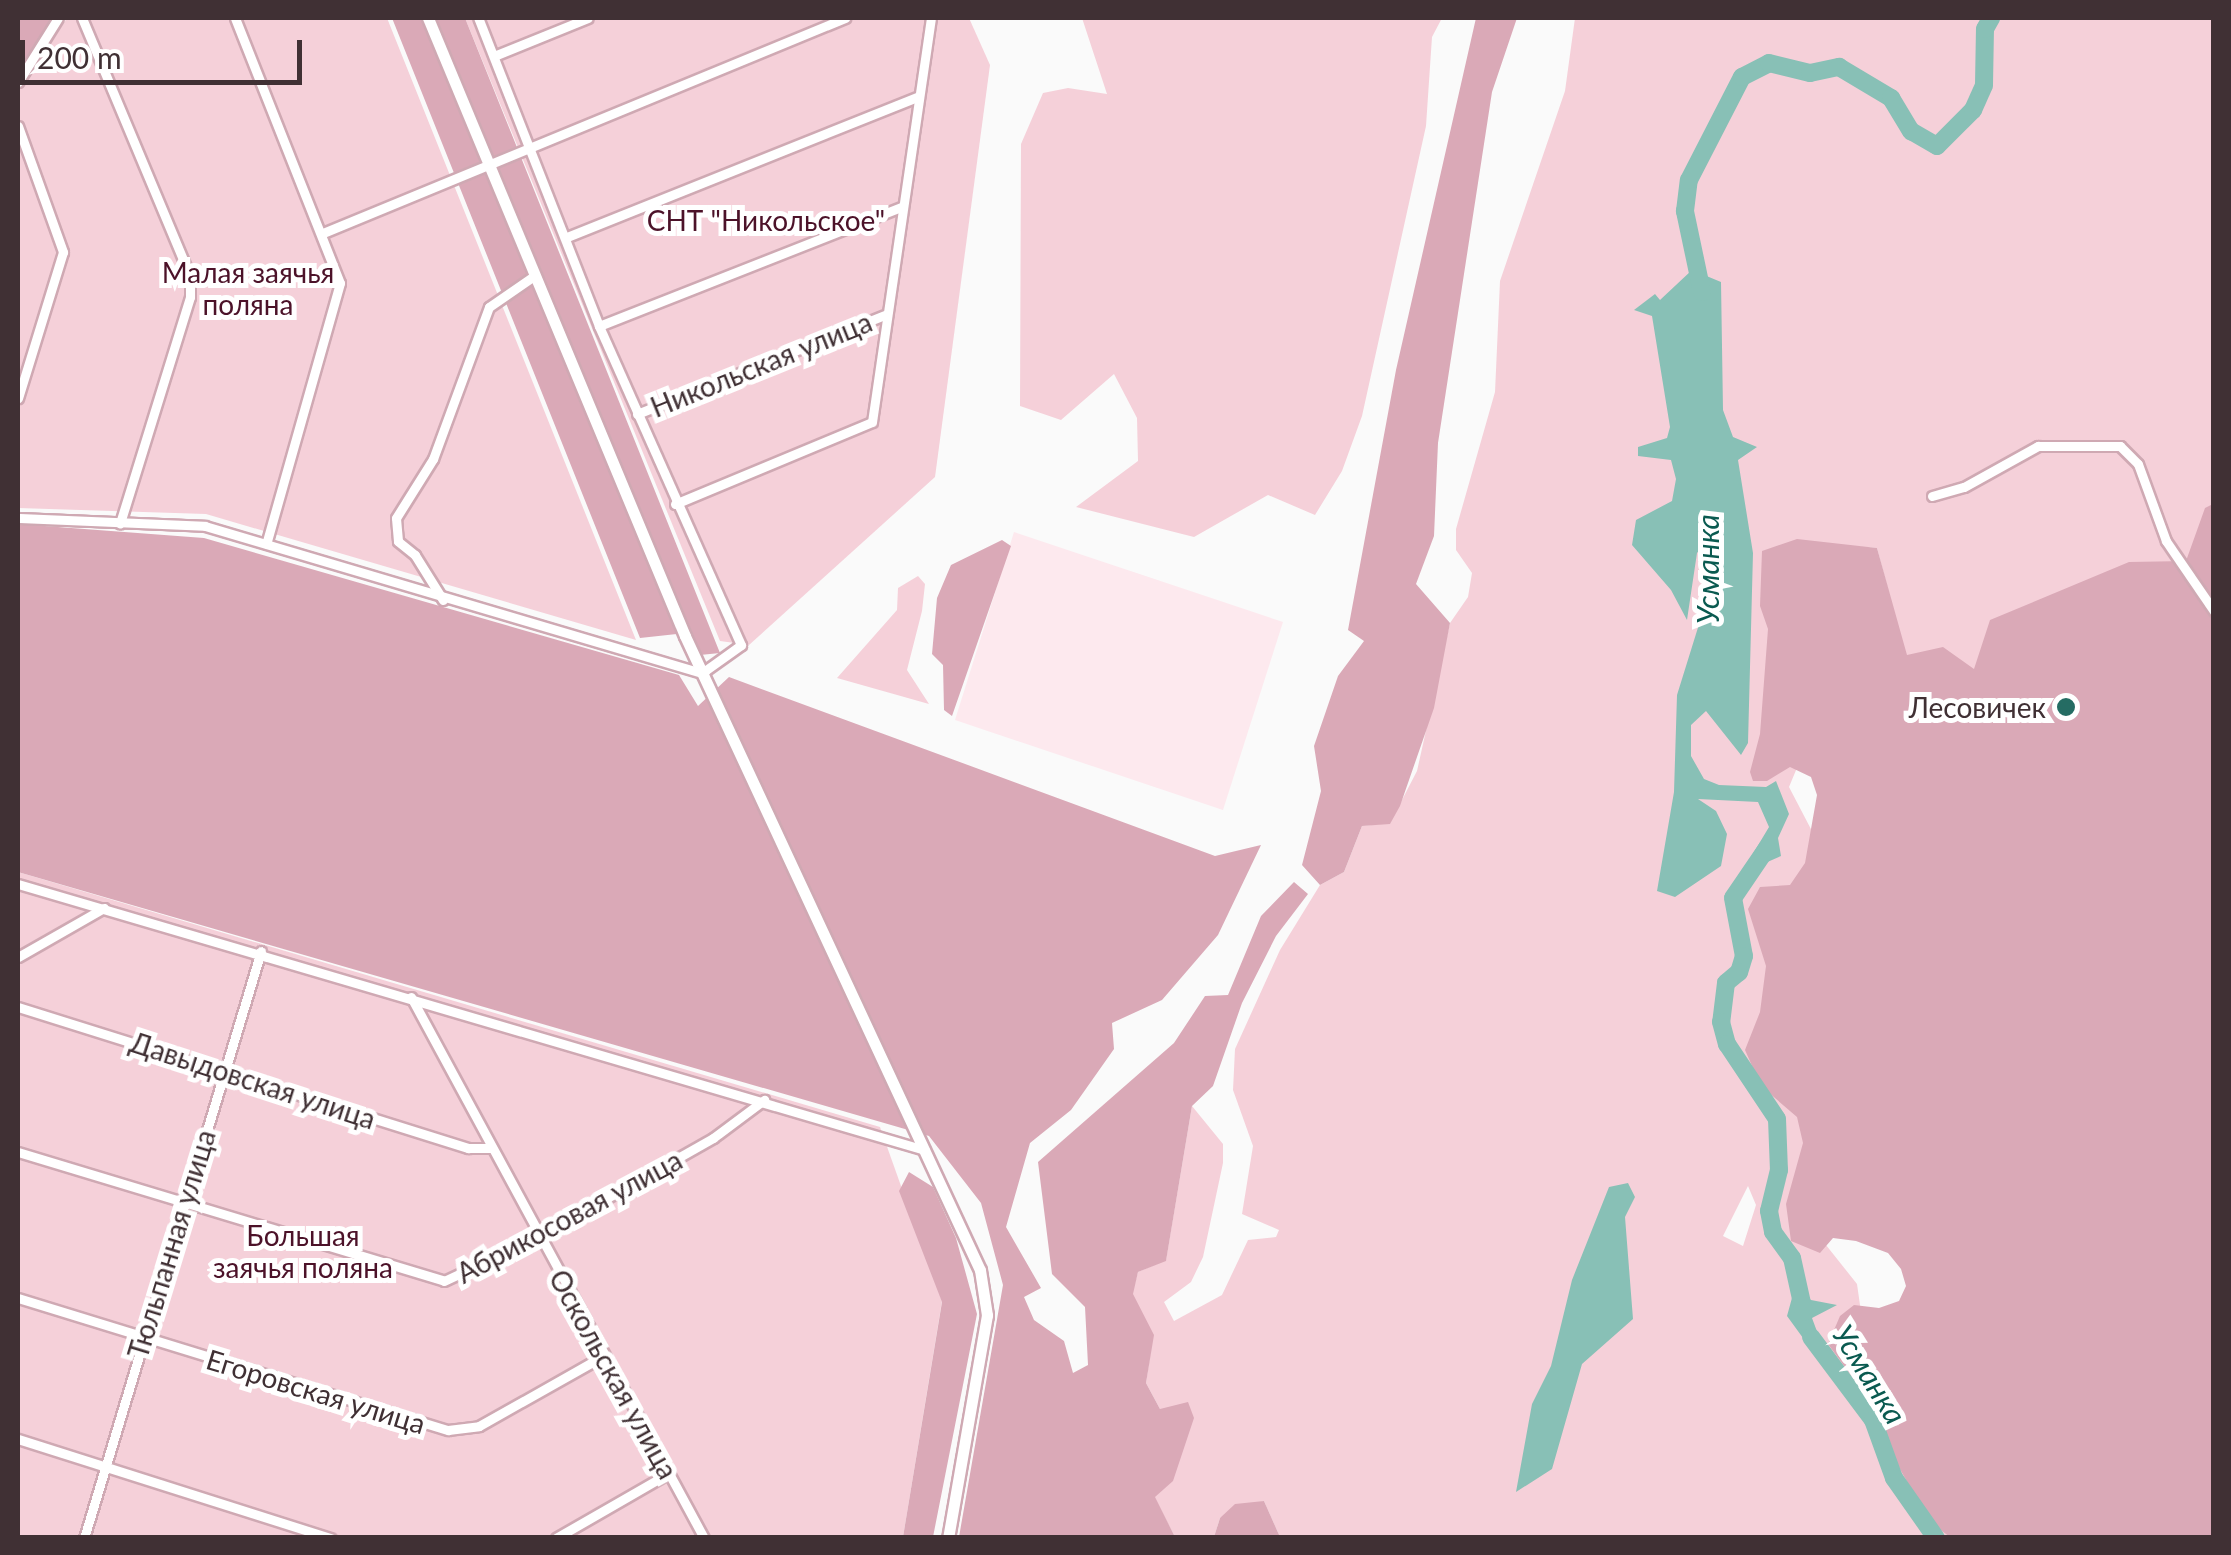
<!DOCTYPE html>
<html>
<head>
<meta charset="utf-8">
<style>
  body { margin:0 }
  #map { position:relative; width:2231px; height:1555px; overflow:hidden; background:#fafafa; font-family:Lato,sans-serif }
  div>[style] { position:absolute }
  [style*='--x'] { left:calc(var(--x)*1px); top:calc(var(--y)*1px); width:calc(var(--w)*1px); rotate:calc(var(--a)*1deg) }
  .built>* { inset:0; background:#fde9ee }
  .green>* { inset:0; background:#f5d0d9 }
  .forest>* { inset:0; background:#daa9b7 }
  .water>* { inset:0; background:#88c0b6 }
  .river>* { height:18px; margin:-9px; padding:0 9px; transform-origin:9px; border-radius:9px; background:#88c0b6 }
  .roads { filter:drop-shadow(2px 0 #cfa9b3) drop-shadow(-2px 0 #cfa9b3) drop-shadow(0 2px #cfa9b3) drop-shadow(0 -2px #cfa9b3) }
  .street>* { height:9px; margin:-4.5px; padding:0 4.5px; transform-origin:4.5px; border-radius:4.5px; background:#fff }
  .secondary>* { height:11px; margin:-5.5px; padding:0 5.5px; transform-origin:5.5px; border-radius:5.5px; background:#fff }
  .dots>* { width:28px; height:28px; translate:-50% -50%; box-sizing:border-box; border:5px solid #fff; border-radius:50% }
  span { translate:-50% -50%; white-space:nowrap; text-align:center; line-height:1.15; -webkit-text-stroke:10px #fff; paint-order:stroke }
  .park-label { font-size:28px; color:#4c1229 }
  .street-label { font-size:28px; color:#403034 }
  .poi-label { font-size:28px; color:#403034 }
  .right { translate:-100% -50%; text-align:right }
  .water-label { font-size:30px; color:#0a5a50; font-style:italic }
  .frame { position:absolute; inset:0; border:20px solid #403034; pointer-events:none }
  .scale { position:absolute; left:20px; top:40px; width:282px; height:45px; box-sizing:border-box; border:5px solid #403034; border-top:0; padding-left:12px; font-size:30px; line-height:35px; white-space:nowrap; color:#403034; -webkit-text-stroke:8px #fff; paint-order:stroke }
</style>
</head>
<body>
<div id="map">
  <div class="built">
    <div style="clip-path:polygon(1014px 532px,1283px 622px,1223px 810px,955px 720px)"></div>
  </div>
  <div class="green">
    <div style="clip-path:polygon(67px 18px,387px 18px,636px 640px,206px 514px,18px 508px,18px 90px)"></div>
    <div style="clip-path:polygon(465px 18px,969px 18px,990px 65px,935px 477px,749px 645px,720px 641px)"></div>
    <div style="clip-path:polygon(1082px 18px,1442px 18px,1432px 37px,1426px 126px,1362px 416px,1342px 471px,1315px 515px,1268px 495px,1194px 537px,1076px 507px,1138px 461px,1137px 418px,1114px 374px,1061px 420px,1020px 406px,1021px 144px,1043px 93px,1068px 88px,1107px 94px)"></div>
    <div style="clip-path:polygon(evenodd,1575px 18px,2213px 18px,2213px 556px,2171px 562px,1938px 777px,1877px 548px,1791px 542px,1799px 763px,1789px 787px,1813px 833px,1793px 1091px,1826px 1245px,1857px 1284px,1862px 1319px,1983px 1537px,1280px 1537px,1264px 1501px,1220px 1518px,1214px 1537px,1175px 1537px,1154px 1497px,1160px 1409px,1146px 1383px,1153px 1335px,1132px 1294px,1138px 1272px,1166px 1260px,1192px 1106px,1223px 1144px,1223px 1163px,1203px 1257px,1191px 1282px,1164px 1302px,1174px 1321px,1222px 1295px,1248px 1240px,1276px 1237px,1279px 1230px,1242px 1214px,1253px 1146px,1233px 1090px,1235px 1049px,1280px 950px,1320px 885px,1344px 872px,1362px 826px,1390px 823px,1417px 771px,1450px 623px,1468px 597px,1472px 573px,1456px 550px,1456px 529px,1495px 392px,1500px 281px,1565px 91px,1575px 18px,1748px 1186px,1756px 1205px,1743px 1246px,1723px 1236px,1748px 1186px)"></div>
    <div style="clip-path:polygon(918px 576px,925px 584px,922px 611px,907px 670px,929px 704px,837px 678px,897px 610px,898px 588px)"></div>
    <div style="clip-path:polygon(18px 872px,880px 1127px,942px 1301px,903px 1537px,18px 1538px)"></div>
  </div>
  <div class="forest">
    <div style="clip-path:polygon(18px 18px,56px 18px,18px 75px)"></div>
    <div style="clip-path:polygon(392px 18px,465px 18px,720px 653px,700px 655px,686px 633px,640px 638px)"></div>
    <div style="clip-path:polygon(1476px 18px,1517px 18px,1492px 92px,1438px 443px,1434px 536px,1416px 584px,1450px 623px,1434px 708px,1400px 806px,1390px 824px,1362px 826px,1344px 872px,1320px 885px,1302px 865px,1321px 791px,1314px 746px,1338px 676px,1364px 641px,1348px 630px,1396px 370px)"></div>
    <div style="clip-path:polygon(2213px 504px,2213px 1537px,1950px 1537px,1930px 1522px,1888px 1448px,1882px 1429px,1899px 1425px,1901px 1415px,1875px 1408px,1828px 1344px,1840px 1316px,1854px 1305px,1879px 1308px,1899px 1301px,1906px 1286px,1901px 1269px,1888px 1253px,1856px 1241px,1833px 1238px,1820px 1253px,1791px 1241px,1786px 1204px,1803px 1143px,1797px 1117px,1761px 1086px,1745px 1050px,1760px 1012px,1766px 966px,1748px 909px,1760px 887px,1790px 885px,1805px 863px,1817px 795px,1811px 777px,1790px 767px,1767px 781px,1753px 781px,1750px 772px,1760px 734px,1768px 629px,1760px 606px,1762px 551px,1797px 539px,1877px 548px,1907px 655px,1943px 647px,1974px 669px,1990px 620px,2129px 562px,2186px 561px,2205px 508px)"></div>
    <div style="clip-path:polygon(18px 524px,204px 538px,679px 675px,698px 706px,729px 677px,1215px 856px,1261px 845px,1218px 935px,1162px 1000px,1112px 1023px,1114px 1049px,1071px 1110px,1030px 1143px,1006px 1227px,1041px 1288px,1024px 1297px,1034px 1320px,1064px 1341px,1073px 1373px,1088px 1365px,1085px 1307px,1052px 1274px,1038px 1162px,1174px 1043px,1205px 996px,1228px 995px,1261px 916px,1294px 882px,1308px 894px,1276px 936px,1242px 1003px,1213px 1086px,1192px 1106px,1166px 1261px,1138px 1272px,1133px 1294px,1154px 1335px,1146px 1383px,1160px 1409px,1188px 1402px,1194px 1418px,1173px 1481px,1155px 1497px,1175px 1537px,959px 1537px,1003px 1285px,981px 1203px,929px 1136px,18px 872px)"></div>
    <div style="clip-path:polygon(1002px 540px,1011px 546px,952px 716px,944px 710px,943px 665px,932px 654px,937px 598px,951px 565px)"></div>
    <div style="clip-path:polygon(909px 1172px,933px 1187px,956px 1238px,977px 1314px,933px 1537px,903px 1537px,942px 1302px,899px 1191px)"></div>
    <div style="clip-path:polygon(1264px 1501px,1280px 1537px,1214px 1537px,1220px 1518px,1235px 1504px)"></div>
  </div>
  <div class="water">
    <div style="clip-path:polygon(1692px 270px,1721px 282px,1723px 410px,1733px 437px,1757px 447px,1738px 460px,1753px 553px,1748px 743px,1741px 755px,1706px 711px,1691px 725px,1691px 756px,1704px 779px,1719px 785px,1766px 787px,1776px 781px,1789px 814px,1778px 838px,1781px 856px,1756px 867px,1748px 862px,1769px 827px,1758px 802px,1698px 799px,1716px 811px,1727px 834px,1721px 866px,1675px 897px,1657px 891px,1674px 792px,1677px 695px,1719px 560px,1716px 529px,1697px 553px,1687px 620px,1671px 590px,1632px 545px,1636px 520px,1672px 501px,1676px 479px,1671px 460px,1638px 456px,1638px 447px,1667px 438px,1670px 427px,1652px 316px,1634px 310px,1655px 294px,1660px 300px)"></div>
    <div style="clip-path:polygon(1628px 1183px,1635px 1197px,1625px 1217px,1633px 1319px,1582px 1364px,1552px 1469px,1516px 1492px,1532px 1404px,1551px 1366px,1572px 1280px,1609px 1187px)"></div>
    <div style="clip-path:polygon(1795px 1287px,1811px 1300px,1837px 1305px,1812px 1318px,1825px 1353px,1819px 1360px,1787px 1316px)"></div>
  </div>
  <div class="river">
    <div style="--x:1702;--y:292;--w:83;--a:-101.9"></div>
    <div style="--x:1685;--y:211;--w:31;--a:-83"></div>
    <div style="--x:1689;--y:180;--w:116;--a:-62.8"></div>
    <div style="--x:1742;--y:77;--w:30;--a:-27"></div>
    <div style="--x:1769;--y:63;--w:42;--a:13.7"></div>
    <div style="--x:1810;--y:73;--w:30;--a:-12"></div>
    <div style="--x:1839;--y:67;--w:61;--a:30.8"></div>
    <div style="--x:1891;--y:98;--w:39;--a:59"></div>
    <div style="--x:1911;--y:131;--w:30;--a:30"></div>
    <div style="--x:1937;--y:146;--w:51;--a:-45"></div>
    <div style="--x:1973;--y:110;--w:27;--a:-66"></div>
    <div style="--x:1984;--y:85;--w:56;--a:-89"></div>
    <div style="--x:1985;--y:29;--w:13;--a:-61"></div>
    <div style="--x:1767;--y:848;--w:60;--a:124.2"></div>
    <div style="--x:1733;--y:898;--w:59;--a:79.3"></div>
    <div style="--x:1744;--y:956;--w:17;--a:107"></div>
    <div style="--x:1739;--y:972;--w:17;--a:140"></div>
    <div style="--x:1726;--y:983;--w:39;--a:97"></div>
    <div style="--x:1721;--y:1022;--w:23;--a:75"></div>
    <div style="--x:1727;--y:1044;--w:90;--a:56.3"></div>
    <div style="--x:1777;--y:1119;--w:51;--a:87.8"></div>
    <div style="--x:1779;--y:1170;--w:42;--a:103.7"></div>
    <div style="--x:1769;--y:1211;--w:21;--a:79"></div>
    <div style="--x:1773;--y:1232;--w:32;--a:54"></div>
    <div style="--x:1792;--y:1258;--w:55;--a:77.5"></div>
    <div style="--x:1811;--y:1337;--w:104;--a:53.2"></div>
    <div style="--x:1873;--y:1420;--w:62;--a:70.1"></div>
    <div style="--x:1894;--y:1478;--w:73;--a:55"></div>
  </div>
  <div class="roads">
    <div class="street">
      <div style="--x:82;--y:18;--w:280;--a:67.3"></div>
      <div style="--x:190;--y:276;--w:21;--a:90"></div>
      <div style="--x:190;--y:297;--w:237;--a:107.2"></div>
      <div style="--x:235;--y:18;--w:285;--a:68.4"></div>
      <div style="--x:340;--y:283;--w:271;--a:105.8"></div>
      <div style="--x:494;--y:56;--w:101;--a:-22"></div>
      <div style="--x:18;--y:82;--w:75;--a:-58"></div>
      <div style="--x:18;--y:126;--w:134;--a:70.3"></div>
      <div style="--x:63;--y:252;--w:153;--a:107.1"></div>
      <div style="--x:323;--y:233;--w:565;--a:-22.39"></div>
      <div style="--x:567;--y:237;--w:377;--a:-21.8"></div>
      <div style="--x:599;--y:326;--w:325;--a:-21.5"></div>
      <div style="--x:637;--y:414;--w:267;--a:-21.8"></div>
      <div style="--x:1932;--y:496;--w:33;--a:-16"></div>
      <div style="--x:1964;--y:487;--w:85;--a:-29"></div>
      <div style="--x:2038;--y:446;--w:82;--a:0"></div>
      <div style="--x:2120;--y:446;--w:25;--a:45"></div>
      <div style="--x:2138;--y:464;--w:82;--a:70"></div>
      <div style="--x:2166;--y:541;--w:85;--a:55.6"></div>
      <div style="--x:675;--y:504;--w:213;--a:-22.6"></div>
      <div style="--x:872;--y:422;--w:408;--a:-81.7"></div>
      <div style="--x:18;--y:518;--w:187;--a:2.4"></div>
      <div style="--x:205;--y:526;--w:518;--a:16.48"></div>
      <div style="--x:702;--y:673;--w:48;--a:-35.7"></div>
      <div style="--x:741;--y:645;--w:349;--a:-114"></div>
      <div style="--x:599;--y:326;--w:331;--a:-111.4"></div>
      <div style="--x:443;--y:600;--w:53;--a:-121.9"></div>
      <div style="--x:415;--y:555;--w:22;--a:-141"></div>
      <div style="--x:398;--y:541;--w:23;--a:-95"></div>
      <div style="--x:396;--y:518;--w:70;--a:-57.9"></div>
      <div style="--x:433;--y:459;--w:162;--a:-69.8"></div>
      <div style="--x:489;--y:307;--w:55;--a:-34.6"></div>
      <div style="--x:18;--y:884;--w:945;--a:16.35"></div>
      <div style="--x:18;--y:957;--w:99;--a:-29.7"></div>
      <div style="--x:411;--y:997;--w:615;--a:61.56"></div>
      <div style="--x:18;--y:1007;--w:472;--a:17.4"></div>
      <div style="--x:468;--y:1148;--w:22;--a:0"></div>
      <div style="--x:18;--y:1152;--w:445;--a:16.8"></div>
      <div style="--x:444;--y:1281;--w:104;--a:-25.1"></div>
      <div style="--x:538;--y:1237;--w:201;--a:-29.5"></div>
      <div style="--x:713;--y:1138;--w:64;--a:-36.7"></div>
      <div style="--x:18;--y:1298;--w:450;--a:17.1"></div>
      <div style="--x:448;--y:1430;--w:31;--a:-7"></div>
      <div style="--x:479;--y:1426;--w:142;--a:-29.4"></div>
      <div style="--x:18;--y:1439;--w:328;--a:17.6"></div>
      <div style="--x:84;--y:1538;--w:613;--a:-73.22"></div>
      <div style="--x:556;--y:1538;--w:130;--a:-29.9"></div>
    </div>
    <div class="secondary">
      <div style="--x:428;--y:18;--w:669;--a:67.42"></div>
      <div style="--x:685;--y:636;--w:699;--a:65.05"></div>
      <div style="--x:980;--y:1270;--w:46;--a:81.2"></div>
      <div style="--x:987;--y:1315;--w:226;--a:99.9"></div>
    </div>
  </div>
  <div class="dots">
    <div style="left:2066px;top:707px;background:#256c63"></div>
  </div>
  <div class="park-label">
    <span style="left:766px;top:220px">СНТ "Никольское"</span>
    <span style="left:248px;top:288px">Малая заячья<br>поляна</span>
    <span style="left:303px;top:1251px">Большая<br>заячья поляна</span>
  </div>
  <div class="street-label">
    <span style="left:761px;top:364px;rotate:-22deg">Никольская улица</span>
    <span style="left:253px;top:1080px;rotate:18deg">Давыдовская улица</span>
    <span style="left:569px;top:1216px;rotate:-28deg">Абрикосовая улица</span>
    <span style="left:171px;top:1244px;rotate:-73deg">Тюльпанная улица</span>
    <span style="left:614px;top:1374px;rotate:61deg">Оскольская улица</span>
    <span style="left:316px;top:1391px;rotate:17deg">Егоровская улица</span>
  </div>
  <div class="poi-label">
    <span class="right" style="left:2046px;top:707px">Лесовичек</span>
  </div>
  <div class="water-label">
    <span style="left:1707px;top:569px;rotate:-90deg">Усманка</span>
    <span style="left:1870px;top:1374px;rotate:58deg">Усманка</span>
  </div>
  <div class="frame"></div>
  <div class="scale">200 m</div>
</div>
</body>
</html>
